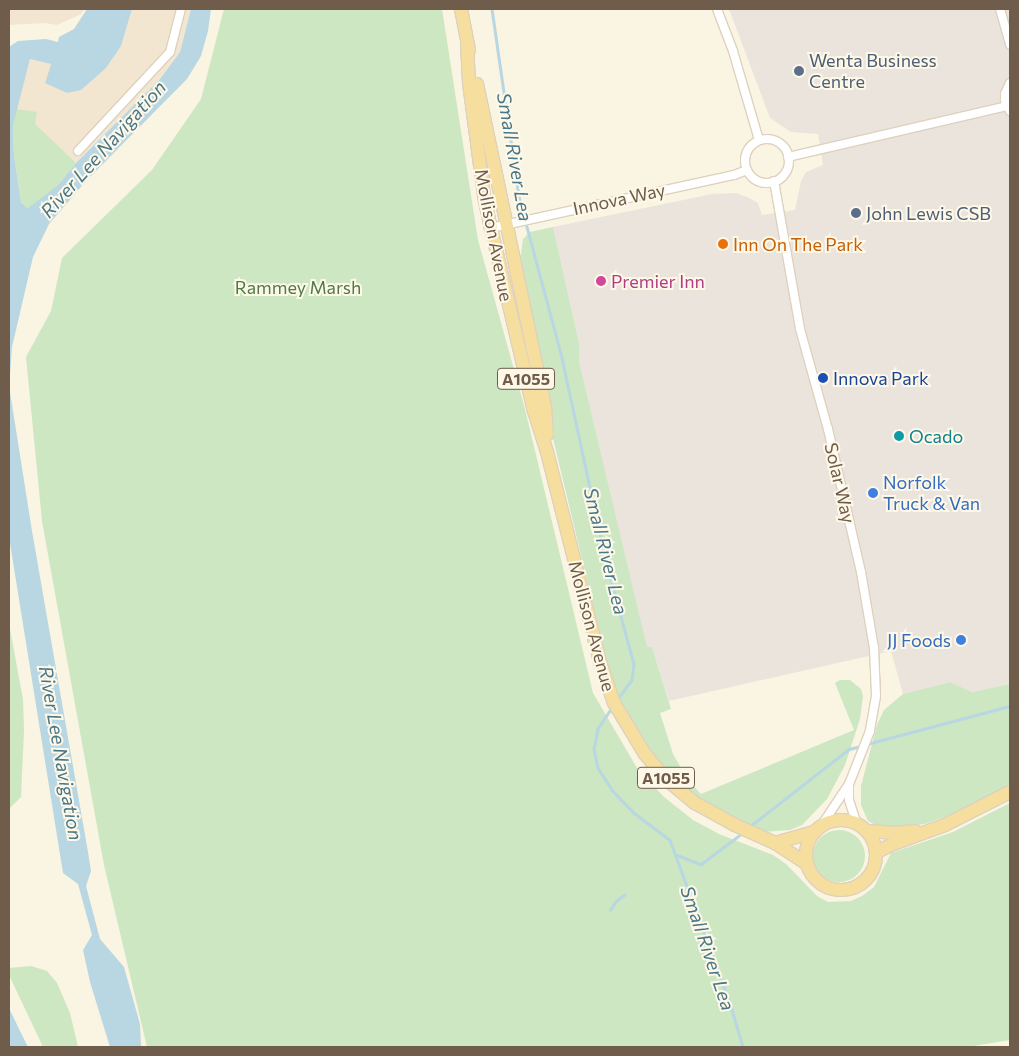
<!DOCTYPE html>
<html>
<head>
<meta charset="utf-8">
<style>
  body { margin:0 }
  #map { position:relative; width:1019px; height:1056px; overflow:hidden; background:#faf4e2; font-family:Commissioner,sans-serif }
  div>[style] { position:absolute }
  [style*='--x'] { left:calc(var(--x)*1px); top:calc(var(--y)*1px); width:calc(var(--w)*1px); rotate:calc(var(--a)*1deg) }
  .residential>* { inset:0; background:#f2e6d1 }
  .industrial>* { inset:0; background:#eae4dd }
  .green>* { inset:0; background:#cce7c2 }
  .round { border-radius:50% }
  .water>* { inset:0; background:#b8d7e2 }
  .stream>* { height:2.5px; margin:-1.25px; padding:0 1.25px; transform-origin:1.25px; border-radius:1.25px; background:#b8d7e2 }
  .roads { filter:drop-shadow(1px 0 #ded1be) drop-shadow(-1px 0 #ded1be) drop-shadow(0 1px #ded1be) drop-shadow(0 -1px #ded1be) }
  .minor>* { height:8px; margin:-4px; padding:0 4px; transform-origin:4px; border-radius:4px; background:#fff }
  .minor>.ring { margin:-4px; padding:0; box-sizing:content-box; background:none; border:8px solid #fff; border-radius:50% }
  .primary>* { height:12px; margin:-6px; padding:0 6px; transform-origin:6px; border-radius:6px; background:#f6df9e }
  .primary>.ring { margin:-6px; padding:0; box-sizing:content-box; background:none; border:12px solid #f6df9e; border-radius:50% }
  .dots>* { width:14px; height:14px; translate:-50% -50%; box-sizing:border-box; border:2px solid #fef8e8; border-radius:50% }
  span { translate:-50% -50%; white-space:nowrap; text-align:center; line-height:1.15; -webkit-text-stroke:4px #fef8e8; paint-order:stroke }
  .shield-label span { padding:1px 4px; background:#fef8e8; border:1px solid; border-radius:4px; -webkit-text-stroke-width:0 }
  .shield-label { font-size:16px; color:#705c4a; font-weight:700 }
  .service-label { font-size:18px; color:#4e5e75 }
  .left { translate:0 -50%; text-align:left }
  .street-label { font-size:18px; color:#705c4a }
  .food-label { font-size:18px; color:#c56008 }
  .hotel-label { font-size:18px; color:#b23c85 }
  .park-label { font-size:18px; color:#507b46 }
  .transit-label { font-size:18px; color:#164399 }
  .culture-label { font-size:18px; color:#0d838f }
  .shop-label { font-size:18px; color:#366cbe }
  .right { translate:-100% -50%; text-align:right }
  .water-label { font-size:19px; color:#49778a; font-style:italic }
  .frame { position:absolute; inset:0; border:10px solid #705c4a; pointer-events:none }
</style>
</head>
<body>
<div id="map">
  <div class="residential">
    <div style="clip-path:polygon(9px 9px,84px 9px,81px 14px,57px 25px,45px 23px,9px 25px)"></div>
    <div style="clip-path:polygon(132px 9px,191px 9px,180px 52px,160px 79px,76px 163px,16px 109px,30px 59px,51px 64px,45px 82px,106px 68px,121px 46px)"></div>
  </div>
  <div class="industrial">
    <div style="clip-path:polygon(729px 9px,1010px 9px,1010px 684px,972px 692px,950px 682px,903px 694px,891px 651px,669px 701px,652px 647px,647px 648px,579px 361px,579px 343px,553px 227px,712px 194px,736px 193px,747px 197px,758px 203px,762px 215px,795px 210px,801px 181px,806px 172px,823px 165px,818px 134px,791px 132px,770px 118px)"></div>
  </div>
  <div class="green">
    <div style="clip-path:polygon(224px 9px,442px 9px,478px 240px,525px 409px,593px 693px,637px 768px,664px 797px,693px 820px,719px 834px,773px 855px,786px 864px,817px 896px,828px 902px,851px 901px,862px 896px,874px 887px,891px 853px,953px 832px,1010px 803px,1010px 1040px,967px 1047px,147px 1047px,104px 865px,42px 521px,26px 357px,51px 311px,62px 258px,152px 170px,201px 99px)"></div>
    <div style="clip-path:polygon(16px 109px,37px 112px,35px 124px,76px 163px,58px 185px,29px 208px,21px 204px,14px 155px,13px 125px)"></div>
    <div style="clip-path:polygon(553px 227px,579px 343px,579px 361px,647px 647px,652px 647px,671px 709px,660px 713px,673px 754px,688px 780px,701px 794px,854px 730px,835px 683px,840px 680px,850px 680px,861px 689px,863px 696px,860px 719px,845px 765px,827px 799px,802px 825px,790px 830px,762px 832px,731px 818px,689px 793px,660px 765px,639px 737px,611px 680px,550px 426px,534px 327px,520px 260px,523px 239px,530px 232px)"></div>
    <div style="clip-path:polygon(9px 624px,23px 699px,24px 730px,21px 797px,9px 809px)"></div>
    <div style="clip-path:polygon(950px 682px,972px 692px,1010px 684px,1010px 784px,953px 814px,925px 824px,890px 827px,877px 826px,868px 821px,861px 805px,861px 786px,877px 725px,884px 710px,903px 694px)"></div>
    <div class="round" style="left:813px;top:830px;width:52px;height:52px"></div>
    <div style="clip-path:polygon(31px 966px,47px 971px,57px 983px,70px 1013px,78px 1047px,43px 1047px,9px 975px,9px 968px)"></div>
  </div>
  <div class="water">
    <div style="clip-path:polygon(87px 9px,132px 9px,121px 46px,106px 68px,81px 90px,67px 93px,45px 83px,51px 64px,30px 59px,13px 125px,14px 155px,21px 203px,28px 208px,58px 185px,76px 163px,160px 79px,180px 52px,191px 9px,211px 9px,208px 31px,201px 56px,187px 79px,87px 180px,49px 224px,33px 257px,12px 347px,10px 375px,10px 392px,32px 531px,88px 852px,91px 871px,86px 886px,100px 939px,124px 967px,140px 1024px,141px 1047px,110px 1047px,90px 982px,83px 950px,92px 935px,78px 884px,63px 873px,9px 537px,9px 47px,18px 41px,46px 39px,58px 42px,59px 37px,74px 29px)"></div>
    <div style="clip-path:polygon(9px 1008px,20px 1031px,28px 1047px,9px 1047px)"></div>
  </div>
  <div class="stream">
    <div style="--x:492;--y:9;--w:190;--a:81.8"></div>
    <div style="--x:519;--y:197;--w:167;--a:75"></div>
    <div style="--x:562;--y:358;--w:208;--a:77.8"></div>
    <div style="--x:606;--y:561;--w:107;--a:74.8"></div>
    <div style="--x:634;--y:664;--w:16;--a:97"></div>
    <div style="--x:632;--y:680;--w:24;--a:126"></div>
    <div style="--x:612;--y:708;--w:25;--a:124"></div>
    <div style="--x:598;--y:729;--w:20;--a:101"></div>
    <div style="--x:594;--y:749;--w:19;--a:78"></div>
    <div style="--x:598;--y:768;--w:27;--a:57"></div>
    <div style="--x:613;--y:791;--w:29;--a:46"></div>
    <div style="--x:633;--y:812;--w:46;--a:37.1"></div>
    <div style="--x:670;--y:840;--w:174;--a:69.8"></div>
    <div style="--x:730;--y:1003;--w:46;--a:73.5"></div>
    <div style="--x:867;--y:744;--w:148;--a:-14.9"></div>
    <div style="--x:749;--y:827;--w:127;--a:-38"></div>
    <div style="--x:849;--y:749;--w:12;--a:-14"></div>
    <div style="--x:677;--y:855;--w:26;--a:21"></div>
    <div style="--x:701;--y:864;--w:50;--a:-36.9"></div>
    <div style="--x:610;--y:910;--w:11;--a:-56"></div>
    <div style="--x:616;--y:901;--w:10;--a:-37"></div>
  </div>
  <div class="roads">
    <div class="minor">
      <div style="--x:717;--y:9;--w:45;--a:69.1"></div>
      <div style="--x:733;--y:51;--w:93;--a:73.7"></div>
      <div style="--x:1000;--y:9;--w:37;--a:74"></div>
      <div style="--x:1010;--y:83;--w:12;--a:114"></div>
      <div style="--x:1005;--y:94;--w:6;--a:90"></div>
      <div style="--x:1005;--y:100;--w:12;--a:66"></div>
      <div class="ring" style="left:745px;top:139px;width:36px;height:36px"></div>
      <div style="--x:78;--y:151;--w:135;--a:-47.1"></div>
      <div style="--x:170;--y:52;--w:44;--a:-75.7"></div>
      <div style="--x:788;--y:157;--w:225;--a:-13.1"></div>
      <div style="--x:774;--y:181;--w:150;--a:80"></div>
      <div style="--x:800;--y:329;--w:104;--a:74.4"></div>
      <div style="--x:828;--y:429;--w:147;--a:77"></div>
      <div style="--x:861;--y:572;--w:77;--a:80.3"></div>
      <div style="--x:874;--y:648;--w:48;--a:87.6"></div>
      <div style="--x:876;--y:696;--w:36;--a:100"></div>
      <div style="--x:870;--y:731;--w:57;--a:111.6"></div>
      <div style="--x:849;--y:784;--w:50;--a:123.7"></div>
      <div style="--x:491;--y:228;--w:249;--a:-12.3"></div>
      <div style="--x:734;--y:175;--w:14;--a:-21"></div>
      <div style="--x:849;--y:784;--w:16;--a:90"></div>
      <div style="--x:849;--y:800;--w:23;--a:72"></div>
    </div>
    <div class="primary">
      <div style="--x:461;--y:9;--w:42;--a:79"></div>
      <div style="--x:467;--y:43;--w:40;--a:87.1"></div>
      <div style="--x:469;--y:83;--w:114;--a:82.4"></div>
      <div style="--x:484;--y:196;--w:33;--a:78"></div>
      <div style="--x:491;--y:228;--w:188;--a:76.8"></div>
      <div style="--x:534;--y:411;--w:43;--a:72.4"></div>
      <div style="--x:547;--y:452;--w:217;--a:75.8"></div>
      <div style="--x:600;--y:662;--w:43;--a:71.1"></div>
      <div style="--x:614;--y:703;--w:60;--a:58.7"></div>
      <div style="--x:645;--y:754;--w:33;--a:50"></div>
      <div style="--x:666;--y:779;--w:38;--a:40"></div>
      <div style="--x:695;--y:803;--w:46;--a:28.8"></div>
      <div style="--x:735;--y:825;--w:44;--a:24.2"></div>
      <div style="--x:775;--y:843;--w:38;--a:33"></div>
      <div style="--x:477;--y:84;--w:330;--a:78.1"></div>
      <div style="--x:545;--y:407;--w:28;--a:86"></div>
      <div class="ring" style="left:806px;top:820px;width:58px;height:58px"></div>
      <div style="--x:868;--y:831;--w:28;--a:4"></div>
      <div style="--x:896;--y:833;--w:19;--a:-6"></div>
      <div style="--x:775;--y:843;--w:41;--a:-15.8"></div>
      <div style="--x:877;--y:852;--w:18;--a:-27"></div>
      <div style="--x:893;--y:844;--w:55;--a:-20.1"></div>
      <div style="--x:945;--y:825;--w:73;--a:-26.9"></div>
    </div>
  </div>
  <div class="dots">
    <div style="left:799px;top:71px;background:#5c6f8a"></div>
    <div style="left:856px;top:213px;background:#5c6f8a"></div>
    <div style="left:723px;top:244px;background:#e8710a"></div>
    <div style="left:601px;top:281px;background:#d1479c"></div>
    <div style="left:823px;top:378px;background:#1a4fb4"></div>
    <div style="left:899px;top:436px;background:#0f9aa8"></div>
    <div style="left:873px;top:493px;background:#3f7fe0"></div>
    <div style="left:961px;top:640px;background:#3f7fe0"></div>
  </div>
  <div class="shield-label">
    <span style="left:526px;top:379px">A1055</span>
    <span style="left:666px;top:778px">A1055</span>
  </div>
  <div class="service-label">
    <span class="left" style="left:809px;top:71px">Wenta Business<br>Centre</span>
    <span class="left" style="left:866px;top:213px">John Lewis CSB</span>
  </div>
  <div class="street-label">
    <span style="left:619px;top:199px;rotate:-12deg">Innova Way</span>
    <span style="left:494px;top:235px;rotate:79deg">Mollison Avenue</span>
    <span style="left:840px;top:483px;rotate:77deg">Solar Way</span>
    <span style="left:592px;top:626px;rotate:75deg">Mollison Avenue</span>
  </div>
  <div class="food-label">
    <span class="left" style="left:733px;top:244px">Inn On The Park</span>
  </div>
  <div class="hotel-label">
    <span class="left" style="left:611px;top:281px">Premier Inn</span>
  </div>
  <div class="park-label">
    <span style="left:298px;top:287px">Rammey Marsh</span>
  </div>
  <div class="transit-label">
    <span class="left" style="left:833px;top:378px">Innova Park</span>
  </div>
  <div class="culture-label">
    <span class="left" style="left:909px;top:436px">Ocado</span>
  </div>
  <div class="shop-label">
    <span class="left" style="left:883px;top:493px">Norfolk<br>Truck &amp; Van</span>
    <span class="right" style="left:951px;top:640px">JJ Foods</span>
  </div>
  <div class="water-label">
    <span style="left:103px;top:149px;rotate:-48deg">River Lee Navigation</span>
    <span style="left:515px;top:157px;rotate:80deg">Small River Lea</span>
    <span style="left:606px;top:551px;rotate:76deg">Small River Lea</span>
    <span style="left:61px;top:753px;rotate:80deg">River Lee Navigation</span>
    <span style="left:708px;top:948px;rotate:71deg">Small River Lea</span>
  </div>
  <div class="frame"></div>
</div>
</body>
</html>
